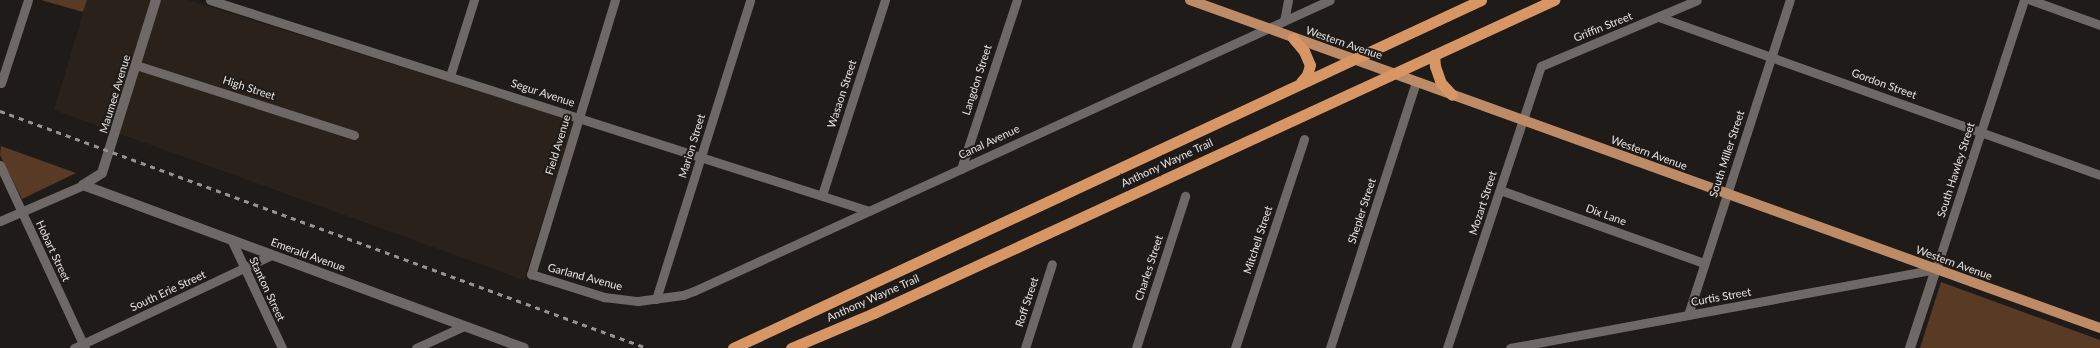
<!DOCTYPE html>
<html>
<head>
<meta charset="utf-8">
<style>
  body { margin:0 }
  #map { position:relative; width:2100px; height:348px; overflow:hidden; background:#1f1b19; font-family:Lato,sans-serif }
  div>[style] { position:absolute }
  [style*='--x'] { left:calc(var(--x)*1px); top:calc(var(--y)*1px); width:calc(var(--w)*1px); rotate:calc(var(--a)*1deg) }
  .built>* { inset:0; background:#2a211a }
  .green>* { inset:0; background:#593b25 }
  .minor>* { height:9px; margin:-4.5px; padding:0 4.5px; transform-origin:4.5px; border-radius:4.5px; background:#6e6966 }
  .tertiary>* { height:10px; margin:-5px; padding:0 5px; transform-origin:5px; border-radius:5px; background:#6e6966 }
  .primary>* { height:10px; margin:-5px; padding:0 5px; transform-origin:5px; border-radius:5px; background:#bd8b65 }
  .trunk>* { height:11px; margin:-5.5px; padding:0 5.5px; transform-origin:5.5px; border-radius:5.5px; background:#d79664 }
  .rail>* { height:2.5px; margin-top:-1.25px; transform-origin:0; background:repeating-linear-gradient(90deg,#979391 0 5px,transparent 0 10px) }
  span { translate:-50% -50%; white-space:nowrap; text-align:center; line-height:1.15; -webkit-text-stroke:4px #1f1b19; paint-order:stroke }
  .street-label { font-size:11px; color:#e6e3e1 }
</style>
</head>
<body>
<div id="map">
  <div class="built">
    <div style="clip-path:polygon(87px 0,188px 0,574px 121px,524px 280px,54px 110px)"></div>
  </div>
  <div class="green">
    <div style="clip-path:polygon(41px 0,87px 0,83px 12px)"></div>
    <div style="clip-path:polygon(1px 146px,76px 173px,22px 199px,0 155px)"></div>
    <div style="clip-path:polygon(1941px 282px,2100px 340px,2100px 348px,1920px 348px)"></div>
  </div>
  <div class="minor">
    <div style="--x:210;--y:0;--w:692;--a:17.75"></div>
    <div style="--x:615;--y:0;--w:287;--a:107"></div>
    <div style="--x:531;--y:274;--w:77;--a:17.5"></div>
    <div style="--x:604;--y:297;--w:34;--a:7"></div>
    <div style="--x:638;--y:301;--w:45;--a:-7.6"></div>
    <div style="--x:683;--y:295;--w:12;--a:-20"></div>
    <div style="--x:694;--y:291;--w:699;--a:-24.59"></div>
    <div style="--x:2031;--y:0;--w:73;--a:19.9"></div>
    <div style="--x:1659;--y:17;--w:468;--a:19.7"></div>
    <div style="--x:1284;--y:21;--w:21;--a:-79"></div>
    <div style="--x:136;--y:65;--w:229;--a:17.8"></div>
    <div style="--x:450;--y:76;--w:80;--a:-72.5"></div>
    <div style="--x:0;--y:82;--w:1;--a:45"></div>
    <div style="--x:1;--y:83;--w:87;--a:-72"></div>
    <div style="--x:0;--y:165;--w:202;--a:65.1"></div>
    <div style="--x:961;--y:169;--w:178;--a:-71.7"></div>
    <div style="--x:1500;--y:190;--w:217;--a:19.7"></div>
    <div style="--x:822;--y:195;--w:205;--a:-72.1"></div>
    <div style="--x:0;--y:221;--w:90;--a:-23.4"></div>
    <div style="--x:231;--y:239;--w:120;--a:64.9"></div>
    <div style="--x:656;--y:299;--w:313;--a:-72.5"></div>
    <div style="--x:1688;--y:315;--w:331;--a:-72.1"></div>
    <div style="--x:74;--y:348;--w:219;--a:-25.2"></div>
    <div style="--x:416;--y:348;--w:53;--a:-24.6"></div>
    <div style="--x:1025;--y:348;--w:88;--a:-72.2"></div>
    <div style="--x:1136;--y:348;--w:160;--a:-72.1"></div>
    <div style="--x:1235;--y:348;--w:220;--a:-71.7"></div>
    <div style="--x:1330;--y:348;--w:280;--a:-72.1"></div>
    <div style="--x:1447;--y:348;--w:297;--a:-71.6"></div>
    <div style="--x:1541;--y:66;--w:169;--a:-22.9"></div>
    <div style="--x:1510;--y:348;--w:433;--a:-10.5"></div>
    <div style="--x:1936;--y:269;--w:283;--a:-71.9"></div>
  </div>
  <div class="tertiary">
    <div style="--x:83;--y:185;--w:470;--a:20.3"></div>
    <div style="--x:83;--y:185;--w:22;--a:-32"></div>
    <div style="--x:102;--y:173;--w:181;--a:-72.7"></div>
    <div style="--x:1910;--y:348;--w:83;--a:-71.8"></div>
  </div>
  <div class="primary">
    <div style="--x:1190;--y:0;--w:967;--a:19.82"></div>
  </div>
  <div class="trunk">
    <div style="--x:1293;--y:38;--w:17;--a:50"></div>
    <div style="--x:1304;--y:51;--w:15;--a:67"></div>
    <div style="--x:1310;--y:65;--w:10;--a:107"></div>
    <div style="--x:1307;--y:75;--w:9;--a:131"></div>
    <div style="--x:1434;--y:55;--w:11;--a:85"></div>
    <div style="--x:1435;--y:66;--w:18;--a:71"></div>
    <div style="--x:1441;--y:83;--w:16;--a:47"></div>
    <div style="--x:733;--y:348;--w:825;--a:-24.95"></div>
    <div style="--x:791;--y:348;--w:90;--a:-22.9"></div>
    <div style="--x:874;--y:313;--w:749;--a:-24.72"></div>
  </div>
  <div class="rail">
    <div style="--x:0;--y:111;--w:689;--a:20.12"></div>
  </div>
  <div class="street-label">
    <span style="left:1603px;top:27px;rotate:-22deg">Griffin Street</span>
    <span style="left:1344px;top:43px;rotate:19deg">Western Avenue</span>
    <span style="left:977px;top:80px;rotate:-72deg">Langdon Street</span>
    <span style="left:1884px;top:84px;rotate:20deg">Gordon Street</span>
    <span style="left:249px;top:88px;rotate:18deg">High Street</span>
    <span style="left:543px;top:93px;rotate:18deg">Segur Avenue</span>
    <span style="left:115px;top:94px;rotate:-73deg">Maumee Avenue</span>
    <span style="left:842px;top:94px;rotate:-72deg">Wasaon Street</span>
    <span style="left:989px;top:142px;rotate:-25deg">Canal Avenue</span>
    <span style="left:558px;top:145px;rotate:-73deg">Field Avenue</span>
    <span style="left:692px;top:146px;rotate:-73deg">Marion Street</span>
    <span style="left:1649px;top:153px;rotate:20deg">Western Avenue</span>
    <span style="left:1727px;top:154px;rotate:-72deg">South Miller Street</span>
    <span style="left:1167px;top:163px;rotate:-25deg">Anthony Wayne Trail</span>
    <span style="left:1956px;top:170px;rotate:-72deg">South Hawley Street</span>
    <span style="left:1483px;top:203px;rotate:-72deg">Mozart Street</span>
    <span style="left:1362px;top:211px;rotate:-72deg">Shepler Street</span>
    <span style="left:1606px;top:215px;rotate:20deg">Dix Lane</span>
    <span style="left:1258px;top:240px;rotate:-72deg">Mitchell Street</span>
    <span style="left:53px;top:251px;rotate:65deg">Hobart Street</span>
    <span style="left:308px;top:255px;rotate:20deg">Emerald Avenue</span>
    <span style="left:1954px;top:263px;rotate:20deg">Western Avenue</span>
    <span style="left:1149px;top:268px;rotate:-72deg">Charles Street</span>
    <span style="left:585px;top:277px;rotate:15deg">Garland Avenue</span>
    <span style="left:267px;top:289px;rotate:65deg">Stanton Street</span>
    <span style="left:168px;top:291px;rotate:-25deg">South Erie Street</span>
    <span style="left:1721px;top:297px;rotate:-10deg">Curtis Street</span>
    <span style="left:873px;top:298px;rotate:-24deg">Anthony Wayne Trail</span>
    <span style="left:1027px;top:302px;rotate:-72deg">Roff Street</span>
  </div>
</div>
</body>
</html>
